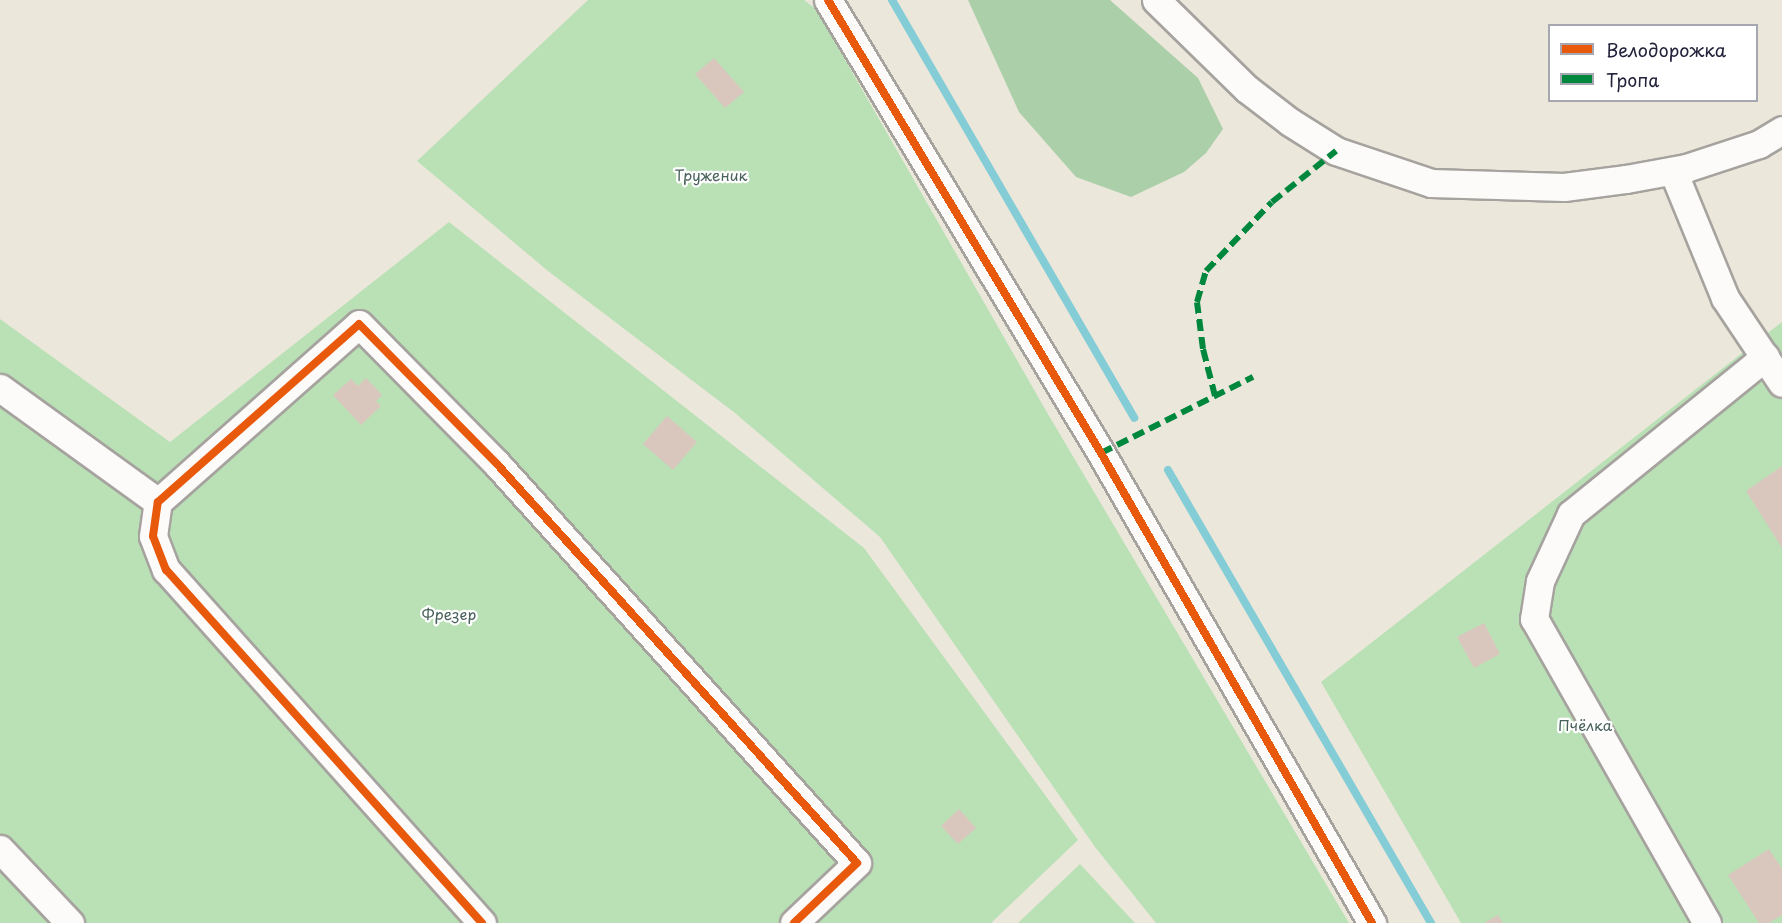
<!DOCTYPE html>
<html>
<head>
<meta charset="utf-8">
<style>
  body { margin:0 }
  #map { position:relative; width:1782px; height:923px; overflow:hidden; background:#ece7db; font-family:"Playpen Sans",sans-serif }
  div>[style] { position:absolute }
  [style*='--x'] { left:calc(var(--x)*1px); top:calc(var(--y)*1px); width:calc(var(--w)*1px); rotate:calc(var(--a)*1deg) }
  .green>* { inset:0; background:#bae1b6 }
  .forest>* { inset:0; background:#abcfa9 }
  .stream>* { height:8px; margin:-4px; padding:0 4px; transform-origin:4px; border-radius:4px; background:#84ccd6 }
  .building>* { inset:0; background:#d9c7bd }
  .roads { filter:drop-shadow(2px 0 #a6a39f) drop-shadow(-2px 0 #a6a39f) drop-shadow(0 2px #a6a39f) drop-shadow(0 -2px #a6a39f) }
  .minor>* { height:27px; margin:-13.5px; padding:0 13.5px; transform-origin:13.5px; border-radius:13.5px; background:#fcfbfa }
  .quiet>* { height:6px; margin-top:-3px; transform-origin:0; background:repeating-linear-gradient(90deg,#00873e 0 12px,transparent 0 18px) }
  .cycleway>* { height:8px; margin:-4px; padding:0 4px; transform-origin:4px; border-radius:4px; background:#e8590c }
  span { translate:-50% -50%; white-space:nowrap; text-align:center; line-height:1.15; -webkit-text-stroke:4.5px #fff; paint-order:stroke }
  .park-label { font-size:15px; color:#49635c }
  .legend { position:absolute; left:1548px; top:24px; width:210px; height:78px; box-sizing:border-box; background:#fff; border:2px solid #a7a7b1; margin:0; padding:8px 10px; list-style:none; font-size:18px; color:#22223b }
  .legend li { display:flex; align-items:center; gap:12px; height:30px }
  .legend b { width:30px; border:2px solid #a7a7b1 }
</style>
</head>
<body>
<div id="map">
  <div class="green">
    <div style="clip-path:polygon(588px 0,804px 0,816px 9px,1045px 409px,1349px 923px,1156px 923px,1095px 847px,880px 537px,735px 413px,548px 271px,417px 161px)"></div>
    <div style="clip-path:polygon(449px 222px,864px 548px,1078px 840px,991px 923px,0 923px,0 319px,170px 442px)"></div>
    <div style="clip-path:polygon(1782px 322px,1782px 923px,1461px 923px,1321px 682px)"></div>
    <div style="clip-path:polygon(1080px 864px,1135px 923px,1018px 923px)"></div>
  </div>
  <div class="forest">
    <div style="clip-path:polygon(968px 0,1110px 0,1198px 78px,1223px 129px,1206px 153px,1184px 172px,1131px 197px,1076px 177px,1019px 112px)"></div>
  </div>
  <div class="stream">
    <div style="--x:892;--y:0;--w:483;--a:59.9"></div>
    <div style="--x:1168;--y:470;--w:524;--a:59.86"></div>
  </div>
  <div class="building">
    <div style="clip-path:polygon(714px 58px,744px 92px,725px 108px,695px 74px)"></div>
    <div style="clip-path:polygon(366px 378px,382px 395px,376px 401px,381px 406px,361px 425px,333px 395px,351px 379px,358px 386px)"></div>
    <div style="clip-path:polygon(667px 416px,697px 442px,673px 470px,643px 444px)"></div>
    <div style="clip-path:polygon(1782px 466px,1782px 548px,1746px 491px)"></div>
    <div style="clip-path:polygon(1484px 623px,1500px 654px,1474px 668px,1457px 637px)"></div>
    <div style="clip-path:polygon(959px 809px,976px 828px,958px 844px,941px 826px)"></div>
    <div style="clip-path:polygon(1769px 849px,1782px 869px,1782px 915px,1769px 923px,1759px 923px,1728px 875px)"></div>
    <div style="clip-path:polygon(1498px 915px,1503px 923px,1484px 923px)"></div>
  </div>
  <div class="roads">
    <div class="minor">
      <div style="--x:828;--y:0;--w:529;--a:58.92"></div>
      <div style="--x:1101;--y:453;--w:543;--a:60.03"></div>
      <div style="--x:1156;--y:0;--w:127;--a:44.4"></div>
      <div style="--x:1247;--y:89;--w:54;--a:37.5"></div>
      <div style="--x:1290;--y:122;--w:54;--a:32.2"></div>
      <div style="--x:1336;--y:151;--w:100;--a:18.6"></div>
      <div style="--x:1431;--y:183;--w:133;--a:1.7"></div>
      <div style="--x:1564;--y:187;--w:63;--a:-7.4"></div>
      <div style="--x:1626;--y:179;--w:61;--a:-10.4"></div>
      <div style="--x:1686;--y:168;--w:77;--a:-18.2"></div>
      <div style="--x:1759;--y:144;--w:27;--a:-31"></div>
      <div style="--x:1673;--y:171;--w:137;--a:67.7"></div>
      <div style="--x:1725;--y:298;--w:102;--a:56.2"></div>
      <div style="--x:0;--y:388;--w:195;--a:35.8"></div>
      <div style="--x:0;--y:849;--w:102;--a:46.6"></div>
      <div style="--x:482;--y:923;--w:474;--a:-131.8"></div>
      <div style="--x:166;--y:570;--w:36;--a:-111"></div>
      <div style="--x:153;--y:536;--w:34;--a:-82"></div>
      <div style="--x:158;--y:502;--w:268;--a:-41.5"></div>
      <div style="--x:359;--y:324;--w:197;--a:45.4"></div>
      <div style="--x:497;--y:464;--w:537;--a:47.94"></div>
      <div style="--x:857;--y:863;--w:87;--a:136.4"></div>
      <div style="--x:1707;--y:923;--w:350;--a:-119.6"></div>
      <div style="--x:1534;--y:619;--w:38;--a:-81"></div>
      <div style="--x:1540;--y:581;--w:74;--a:-65.2"></div>
      <div style="--x:1571;--y:514;--w:250;--a:-39"></div>
    </div>
  </div>
  <div class="quiet">
    <div style="--x:1215;--y:396;--w:49;--a:-104.3"></div>
    <div style="--x:1203;--y:349;--w:47;--a:-97.3"></div>
    <div style="--x:1197;--y:302;--w:32;--a:-74"></div>
    <div style="--x:1206;--y:271;--w:95;--a:-46.3"></div>
    <div style="--x:1272;--y:202;--w:82;--a:-38.6"></div>
    <div style="--x:1101;--y:453;--w:170;--a:-26.6"></div>
  </div>
  <div class="cycleway">
    <div style="--x:828;--y:0;--w:529;--a:58.92"></div>
    <div style="--x:1101;--y:453;--w:543;--a:60.03"></div>
    <div style="--x:482;--y:923;--w:474;--a:-131.8"></div>
    <div style="--x:166;--y:570;--w:36;--a:-111"></div>
    <div style="--x:153;--y:536;--w:34;--a:-82"></div>
    <div style="--x:158;--y:502;--w:268;--a:-41.5"></div>
    <div style="--x:359;--y:324;--w:197;--a:45.4"></div>
    <div style="--x:497;--y:464;--w:537;--a:47.94"></div>
    <div style="--x:857;--y:863;--w:87;--a:136.4"></div>
  </div>
  <div class="park-label">
    <span style="left:711px;top:175px">Труженик</span>
    <span style="left:449px;top:614px">Фрезер</span>
    <span style="left:1585px;top:725px">Пчёлка</span>
  </div>
  <ul class="legend">
  <li><b style="height:8px;background:#e8590c"></b>Велодорожка</li>
  <li><b style="height:8px;background:#00873e"></b>Тропа</li>
  </ul>
</div>
</body>
</html>
